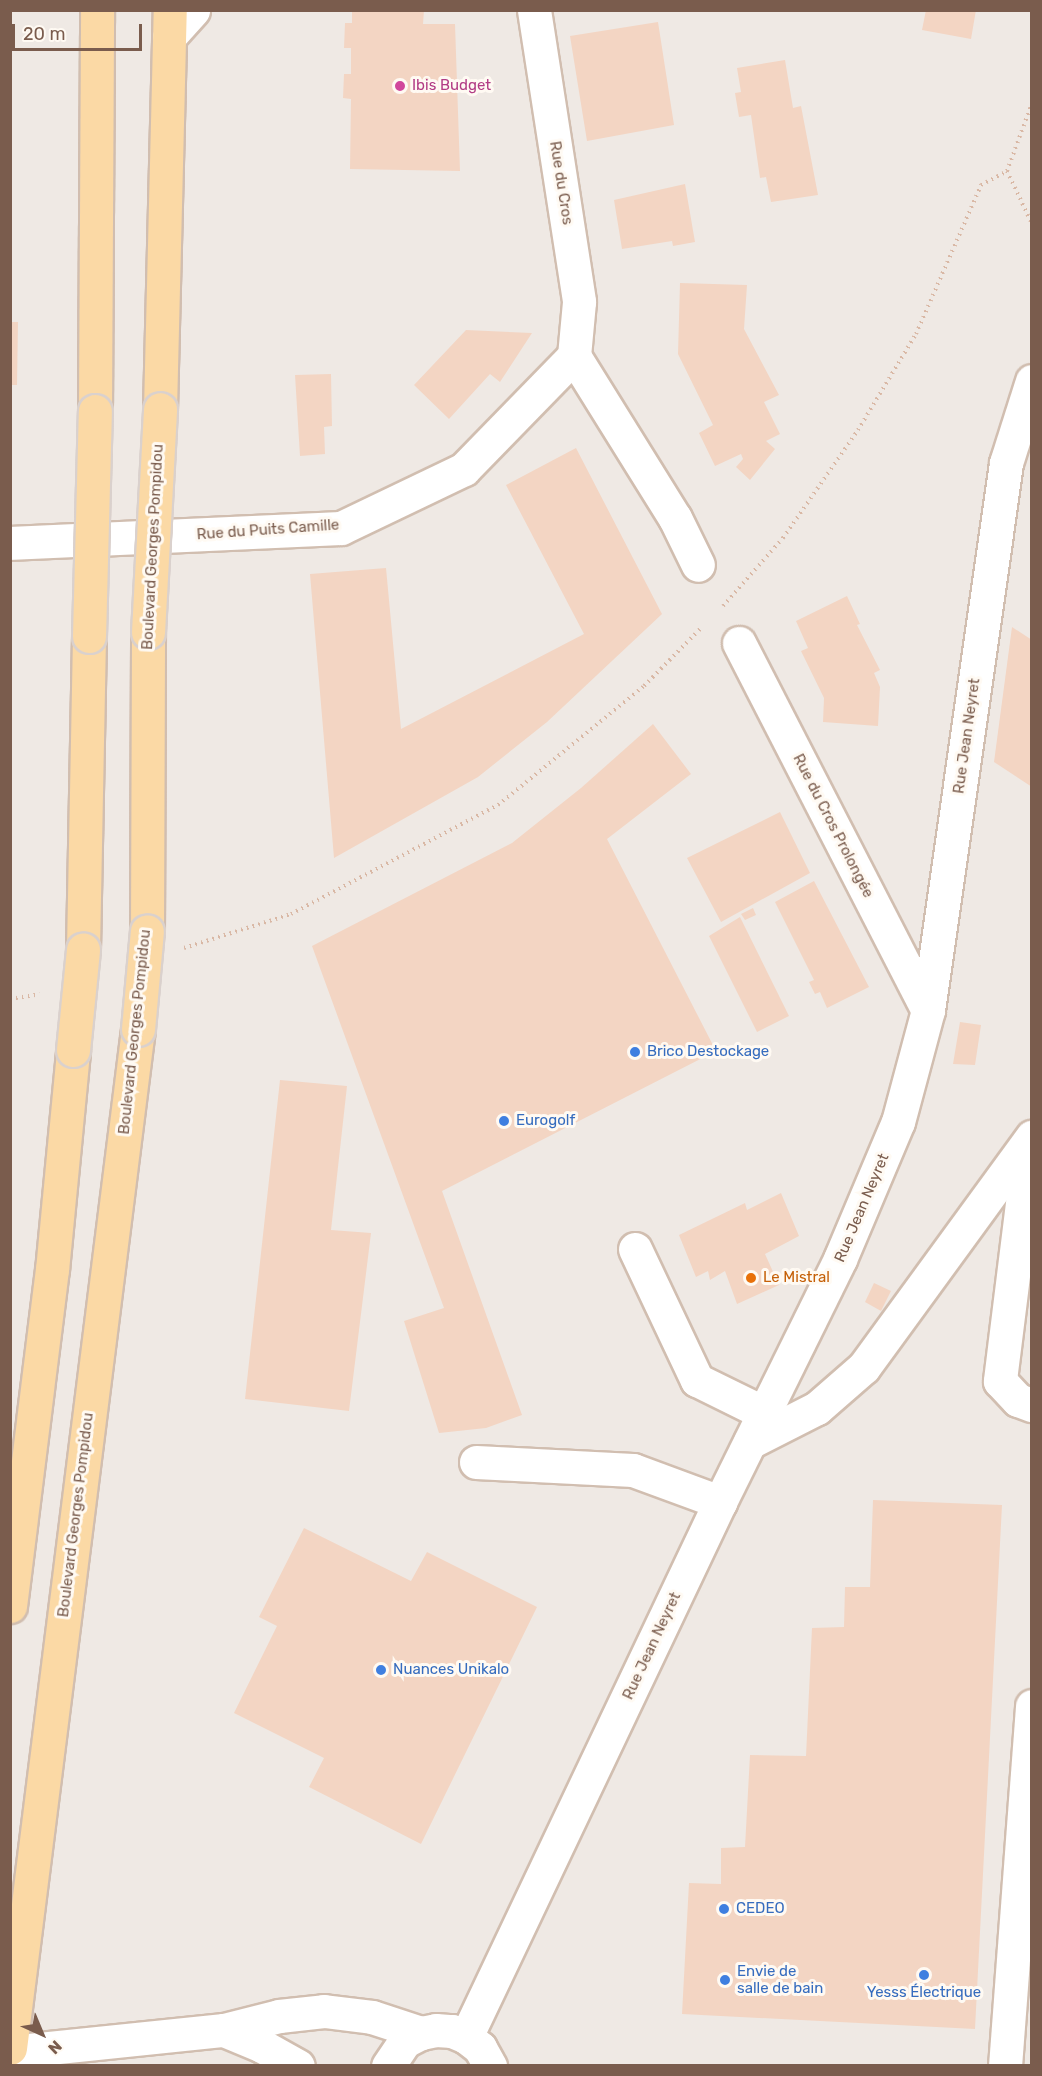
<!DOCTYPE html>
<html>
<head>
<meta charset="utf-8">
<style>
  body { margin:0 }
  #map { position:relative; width:1042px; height:2076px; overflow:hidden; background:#fdf6ec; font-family:Rubik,sans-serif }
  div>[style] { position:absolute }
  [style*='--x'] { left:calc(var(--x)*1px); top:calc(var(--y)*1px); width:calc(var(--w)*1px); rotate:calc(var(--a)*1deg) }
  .industrial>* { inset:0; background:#efe9e4 }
  .building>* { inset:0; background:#f3d5c3 }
  .path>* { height:4px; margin-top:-2px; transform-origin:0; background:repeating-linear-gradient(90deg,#d9b8a5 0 1.5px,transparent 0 6px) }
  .roads { filter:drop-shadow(2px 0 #d1beb0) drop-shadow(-2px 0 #d1beb0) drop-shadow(0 2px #d1beb0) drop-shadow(0 -2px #d1beb0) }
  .minor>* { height:33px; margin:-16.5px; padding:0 16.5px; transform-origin:16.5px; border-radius:16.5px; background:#fff }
  .major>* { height:33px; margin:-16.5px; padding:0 16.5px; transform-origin:16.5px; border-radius:16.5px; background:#fbd9a5 }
  .bridges { filter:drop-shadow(2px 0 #dad1cd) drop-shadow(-2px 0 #dad1cd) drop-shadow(0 2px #dad1cd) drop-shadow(0 -2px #dad1cd) }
  .major-bridge>* { height:33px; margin:-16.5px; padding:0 16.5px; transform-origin:16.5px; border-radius:16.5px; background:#fbd9a5 }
  .dots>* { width:16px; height:16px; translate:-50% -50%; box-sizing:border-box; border:3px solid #fffaf3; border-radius:50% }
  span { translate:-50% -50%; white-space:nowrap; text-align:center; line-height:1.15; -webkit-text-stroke:6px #fffaf3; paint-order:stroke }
  .hotel-label { font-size:15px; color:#b23c85 }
  .left { translate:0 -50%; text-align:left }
  .street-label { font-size:15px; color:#7a5c4d }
  .shop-label { font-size:15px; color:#366cbe }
  .food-label { font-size:15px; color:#c56008 }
  .frame { position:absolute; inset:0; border:12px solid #7a5c4d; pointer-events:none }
  .north { position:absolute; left:12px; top:2004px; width:60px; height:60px; -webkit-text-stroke:4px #fffaf3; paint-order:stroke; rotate:136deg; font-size:16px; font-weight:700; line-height:24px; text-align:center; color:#7a5c4d }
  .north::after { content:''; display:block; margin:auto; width:21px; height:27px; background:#7a5c4d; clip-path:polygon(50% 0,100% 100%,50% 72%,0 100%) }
  .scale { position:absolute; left:12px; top:24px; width:130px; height:27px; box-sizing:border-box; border:3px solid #7a5c4d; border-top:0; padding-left:8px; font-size:18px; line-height:21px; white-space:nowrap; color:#7a5c4d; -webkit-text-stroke:4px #fffaf3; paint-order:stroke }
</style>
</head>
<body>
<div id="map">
  <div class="industrial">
    <div style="clip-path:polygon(11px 11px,1031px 11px,1031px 2065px,11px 2065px)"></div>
  </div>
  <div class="building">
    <div style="clip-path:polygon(352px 10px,424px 10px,423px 24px,455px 24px,460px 171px,350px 169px,351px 99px,343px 98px,344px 74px,351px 74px,351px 48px,344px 48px,345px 23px,352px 23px)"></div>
    <div style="clip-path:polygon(926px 10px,976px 10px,971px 39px,922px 30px)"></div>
    <div style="clip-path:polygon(658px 22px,674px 125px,587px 141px,570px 36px)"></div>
    <div style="clip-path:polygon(785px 60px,793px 108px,801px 106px,818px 195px,771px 202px,766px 177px,760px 178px,751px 115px,739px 117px,735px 93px,741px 92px,737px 68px)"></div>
    <div style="clip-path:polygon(685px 184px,695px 242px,673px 246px,672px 241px,622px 249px,614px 200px)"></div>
    <div style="clip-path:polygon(680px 283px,747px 285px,744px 329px,779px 395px,764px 402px,780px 434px,766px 441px,775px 449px,750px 480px,736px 467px,743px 459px,741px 454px,715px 466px,699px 433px,713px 425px,678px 354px)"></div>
    <div style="clip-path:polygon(10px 322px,18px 322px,17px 385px,10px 385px)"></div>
    <div style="clip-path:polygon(466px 330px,532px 333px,500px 382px,490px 374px,449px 419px,414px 385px)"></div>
    <div style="clip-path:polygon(331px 374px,332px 426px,324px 427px,325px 454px,300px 456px,295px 375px)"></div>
    <div style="clip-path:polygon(576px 448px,662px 614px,547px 722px,478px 777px,334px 858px,310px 574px,386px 568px,401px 729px,584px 634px,506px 485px)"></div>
    <div style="clip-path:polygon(847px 596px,860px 624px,857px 625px,880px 670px,874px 673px,880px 687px,878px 726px,823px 722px,824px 698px,801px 651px,808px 648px,796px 621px)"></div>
    <div style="clip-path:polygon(1012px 627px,1032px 640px,1032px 787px,994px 762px)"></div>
    <div style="clip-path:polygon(653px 724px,691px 774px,607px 839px,716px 1051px,442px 1191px,522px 1415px,486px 1428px,439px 1433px,404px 1321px,444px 1308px,312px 946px,512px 843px,581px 788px)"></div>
    <div style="clip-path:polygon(780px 812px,810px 873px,721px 922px,687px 858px)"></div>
    <div style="clip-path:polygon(814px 881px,869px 987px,827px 1008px,820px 992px,815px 994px,809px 982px,814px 980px,775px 902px)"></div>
    <div style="clip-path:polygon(753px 908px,756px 915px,745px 920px,741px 914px)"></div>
    <div style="clip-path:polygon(740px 917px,789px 1016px,757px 1032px,709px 936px)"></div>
    <div style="clip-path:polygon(960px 1022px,981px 1025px,975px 1065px,953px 1064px)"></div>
    <div style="clip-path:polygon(280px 1080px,347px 1086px,331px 1230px,371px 1233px,349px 1411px,245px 1399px)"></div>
    <div style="clip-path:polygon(781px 1193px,799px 1236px,765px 1254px,779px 1285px,737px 1304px,725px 1271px,710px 1280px,708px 1271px,696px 1277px,679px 1235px,745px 1203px,747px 1210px)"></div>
    <div style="clip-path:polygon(874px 1283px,891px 1291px,881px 1311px,865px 1302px)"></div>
    <div style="clip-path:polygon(873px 1500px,1002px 1505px,975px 2029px,682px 2014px,689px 1883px,721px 1884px,721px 1848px,745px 1847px,750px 1755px,806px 1756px,812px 1628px,844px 1627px,845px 1587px,870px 1587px)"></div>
    <div style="clip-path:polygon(304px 1528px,411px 1581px,427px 1552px,537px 1607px,421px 1844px,309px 1787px,324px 1758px,234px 1713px,277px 1626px,259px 1617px)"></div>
  </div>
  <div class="path">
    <div style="--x:1007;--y:171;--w:59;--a:64.7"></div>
    <div style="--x:723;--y:606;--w:91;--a:-48.6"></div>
    <div style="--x:783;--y:538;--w:131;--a:-55.2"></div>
    <div style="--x:858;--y:430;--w:112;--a:-58.9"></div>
    <div style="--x:916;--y:334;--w:163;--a:-66.4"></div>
    <div style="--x:981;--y:185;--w:30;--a:-28"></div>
    <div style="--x:1007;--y:171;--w:72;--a:-69.8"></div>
    <div style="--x:184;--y:948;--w:112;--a:-17.6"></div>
    <div style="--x:291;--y:914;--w:234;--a:-27.8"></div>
    <div style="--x:498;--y:805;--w:188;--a:-39.2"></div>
    <div style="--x:644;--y:686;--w:81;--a:-45.5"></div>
    <div style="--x:10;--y:999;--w:30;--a:-9"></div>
  </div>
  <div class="roads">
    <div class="minor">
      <div style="--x:534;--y:10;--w:295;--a:81.2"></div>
      <div style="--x:579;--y:302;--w:54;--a:95.3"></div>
      <div style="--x:169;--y:37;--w:36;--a:-48"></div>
      <div style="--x:574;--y:356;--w:191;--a:58.1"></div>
      <div style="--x:675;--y:518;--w:52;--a:63.9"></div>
      <div style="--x:10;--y:543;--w:331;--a:-2.6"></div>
      <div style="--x:341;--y:528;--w:136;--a:-25.6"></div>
      <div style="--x:464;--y:469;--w:158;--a:-45.8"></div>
      <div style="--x:739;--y:643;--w:413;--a:62.8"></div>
      <div style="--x:1029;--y:1147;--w:236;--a:97.1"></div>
      <div style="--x:1000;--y:1381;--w:26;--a:47"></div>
      <div style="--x:1018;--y:1400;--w:15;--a:20"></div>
      <div style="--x:635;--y:1249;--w:145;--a:64.7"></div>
      <div style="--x:697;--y:1380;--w:75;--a:26.2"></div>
      <div style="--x:750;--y:1442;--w:75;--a:-26.9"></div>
      <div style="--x:817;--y:1408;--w:62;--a:-41.1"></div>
      <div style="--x:864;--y:1367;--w:285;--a:-53.9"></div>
      <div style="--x:476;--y:1462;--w:157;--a:2.9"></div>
      <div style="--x:633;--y:1470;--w:93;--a:20.2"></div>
      <div style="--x:224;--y:2030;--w:41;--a:22.8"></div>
      <div style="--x:262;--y:2046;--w:41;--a:29.1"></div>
      <div style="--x:466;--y:2037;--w:592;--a:-64.6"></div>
      <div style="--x:720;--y:1502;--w:271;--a:-63.7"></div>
      <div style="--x:840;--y:1259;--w:149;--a:-67.1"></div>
      <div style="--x:898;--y:1122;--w:116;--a:-75"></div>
      <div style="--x:928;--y:1010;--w:553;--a:-81.88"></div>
      <div style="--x:1006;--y:463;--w:86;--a:-72.4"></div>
      <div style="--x:10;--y:2052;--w:215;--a:-5.9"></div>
      <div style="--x:224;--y:2030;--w:57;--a:-14.3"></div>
      <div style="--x:279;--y:2016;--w:45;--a:-6.3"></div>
      <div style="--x:324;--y:2011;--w:48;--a:7.1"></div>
      <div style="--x:372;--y:2017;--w:52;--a:18.1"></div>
      <div style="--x:388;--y:2066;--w:30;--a:-56"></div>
      <div style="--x:405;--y:2041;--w:18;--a:-27"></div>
      <div style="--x:421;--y:2033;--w:15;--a:-11"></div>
      <div style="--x:436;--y:2030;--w:16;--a:4"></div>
      <div style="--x:452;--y:2031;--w:15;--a:23"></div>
      <div style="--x:466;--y:2037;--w:18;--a:38"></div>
      <div style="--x:480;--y:2048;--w:21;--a:61"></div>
      <div style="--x:1005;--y:2066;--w:361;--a:-85.7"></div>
    </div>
    <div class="major">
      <div style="--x:160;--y:409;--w:399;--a:-88.6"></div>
      <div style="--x:95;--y:411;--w:401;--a:-89.7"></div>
      <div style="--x:147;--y:931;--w:299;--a:-89.8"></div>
      <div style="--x:83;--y:949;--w:313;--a:-88.9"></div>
      <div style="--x:10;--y:1606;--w:339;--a:-82.9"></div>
      <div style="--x:52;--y:1270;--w:221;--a:-84.5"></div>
      <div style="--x:10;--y:2048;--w:1027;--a:-82.84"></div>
    </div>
  </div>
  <div class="bridges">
    <div class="major-bridge">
      <div style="--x:148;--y:632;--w:223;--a:-86.9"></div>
      <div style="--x:89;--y:636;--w:225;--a:-88.5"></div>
      <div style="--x:138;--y:1029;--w:98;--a:-84.8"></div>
      <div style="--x:73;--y:1050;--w:101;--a:-84.3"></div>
    </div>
  </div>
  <div class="dots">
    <div style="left:400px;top:86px;background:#d1479c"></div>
    <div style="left:635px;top:1052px;background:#3f7fe0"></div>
    <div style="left:504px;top:1121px;background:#3f7fe0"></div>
    <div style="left:751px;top:1278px;background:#e8710a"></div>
    <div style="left:381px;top:1670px;background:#3f7fe0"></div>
    <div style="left:724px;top:1909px;background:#3f7fe0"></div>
    <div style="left:924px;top:1975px;background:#3f7fe0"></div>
    <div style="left:725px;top:1980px;background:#3f7fe0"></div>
  </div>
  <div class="hotel-label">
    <span class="left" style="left:412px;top:86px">Ibis Budget</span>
  </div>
  <div class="street-label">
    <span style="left:561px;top:183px;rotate:81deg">Rue du Cros</span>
    <span style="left:268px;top:530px;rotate:-4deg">Rue du Puits Camille</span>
    <span style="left:153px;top:547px;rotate:-87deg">Boulevard Georges Pompidou</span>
    <span style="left:967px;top:736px;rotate:-82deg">Rue Jean Neyret</span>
    <span style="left:833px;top:826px;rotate:63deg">Rue du Cros Prolongée</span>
    <span style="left:135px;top:1032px;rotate:-84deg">Boulevard Georges Pompidou</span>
    <span style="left:862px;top:1208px;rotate:-67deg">Rue Jean Neyret</span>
    <span style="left:76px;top:1515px;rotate:-83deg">Boulevard Georges Pompidou</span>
    <span style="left:652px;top:1646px;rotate:-65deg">Rue Jean Neyret</span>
  </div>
  <div class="shop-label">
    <span class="left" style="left:647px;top:1052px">Brico Destockage</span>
    <span class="left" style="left:516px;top:1121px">Eurogolf</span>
    <span class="left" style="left:393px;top:1670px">Nuances Unikalo</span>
    <span class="left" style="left:736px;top:1909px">CEDEO</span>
    <span class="left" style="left:737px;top:1980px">Envie de<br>salle de bain</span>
    <span style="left:924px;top:1993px">Yesss Électrique</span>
  </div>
  <div class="food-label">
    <span class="left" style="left:763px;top:1278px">Le Mistral</span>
  </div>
  <div class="frame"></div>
  <div class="north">N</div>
  <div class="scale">20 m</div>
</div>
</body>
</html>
